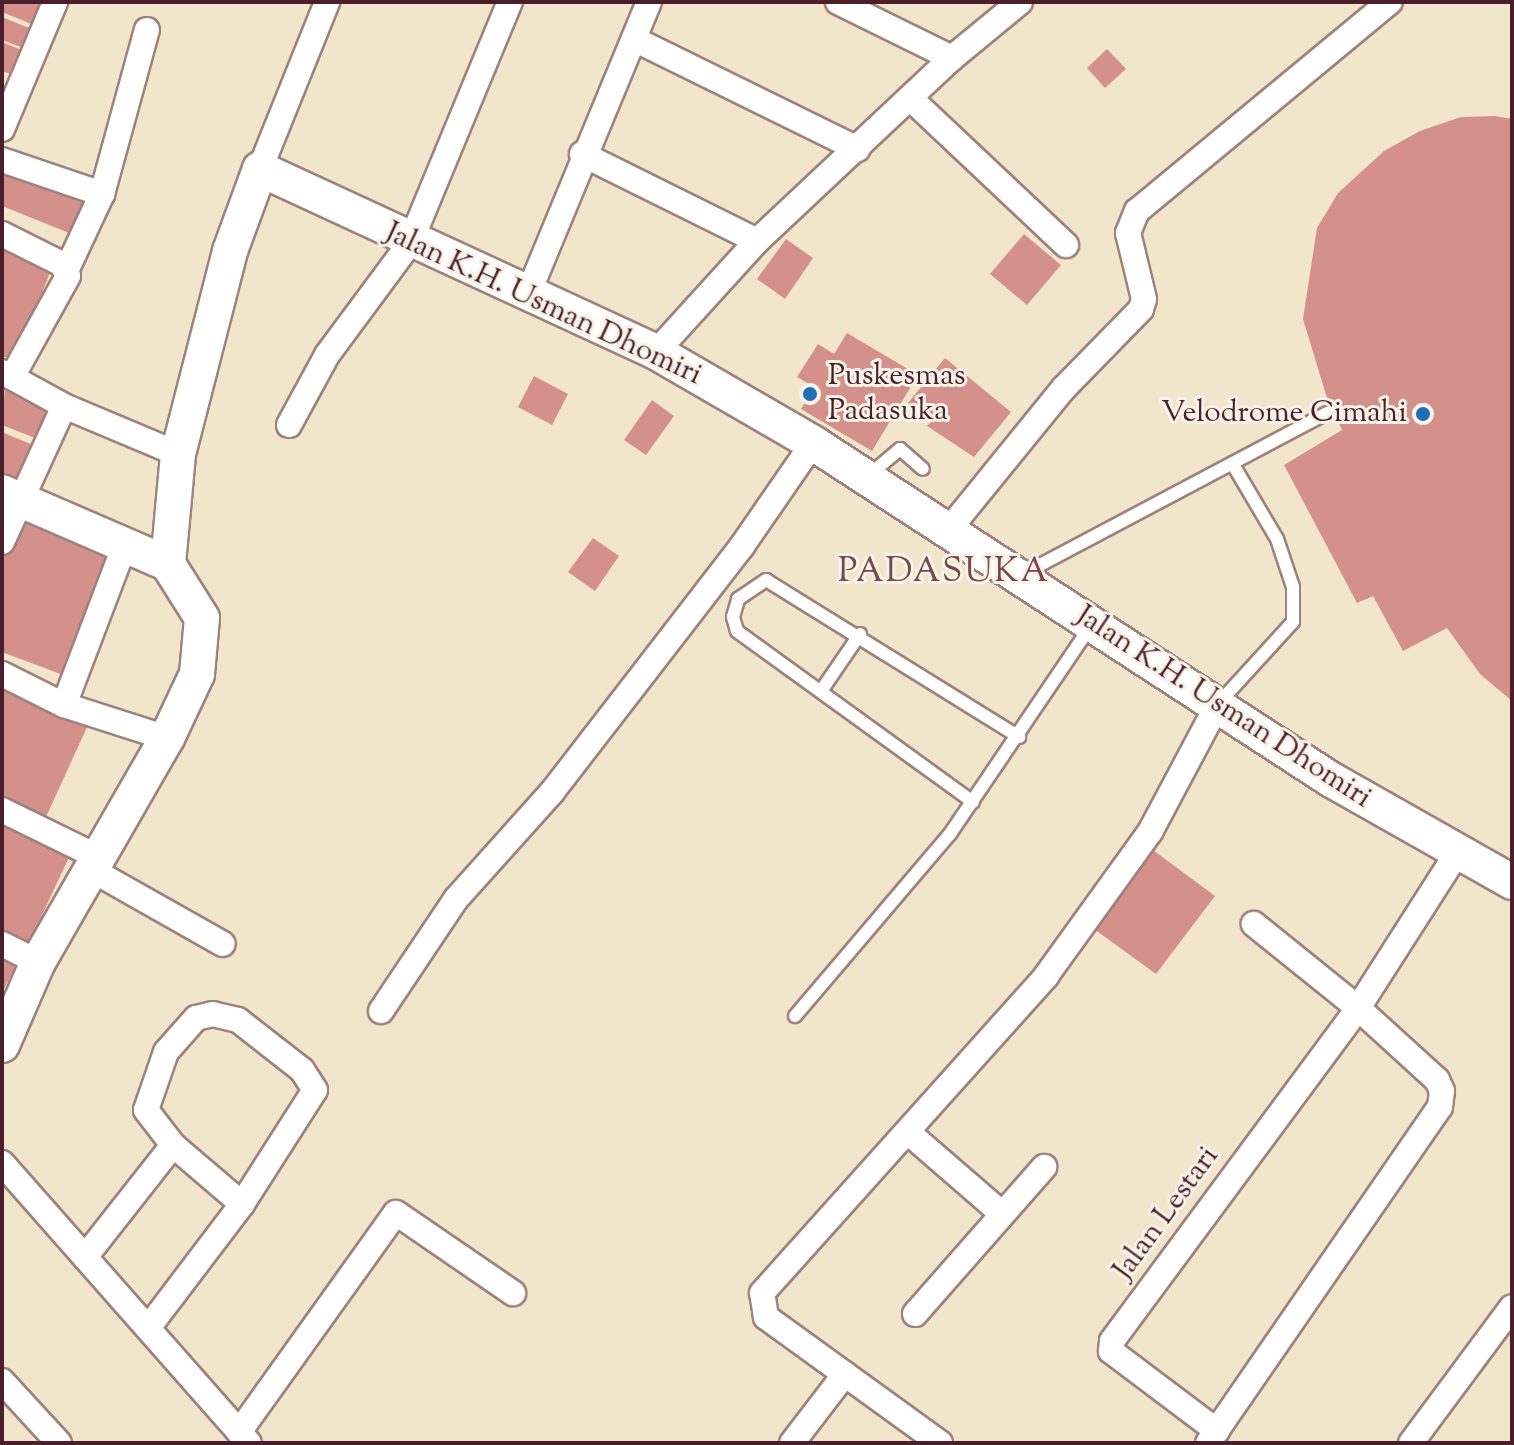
<!DOCTYPE html>
<html>
<head>
<meta charset="utf-8">
<style>
  body { margin:0 }
  #map { position:relative; width:1514px; height:1445px; overflow:hidden; background:#f1e5cb; font-family:"Sorts Mill Goudy",serif }
  div>[style] { position:absolute }
  [style*='--x'] { left:calc(var(--x)*1px); top:calc(var(--y)*1px); width:calc(var(--w)*1px); rotate:calc(var(--a)*1deg) }
  .building>* { inset:0; background:#d4918c }
  .roads { filter:drop-shadow(2px 0 #9e827b) drop-shadow(-2px 0 #9e827b) drop-shadow(0 2px #9e827b) drop-shadow(0 -2px #9e827b) }
  .lane>* { height:12px; margin:-6px; padding:0 6px; transform-origin:6px; border-radius:6px; background:#fff }
  .street>* { height:24px; margin:-12px; padding:0 12px; transform-origin:12px; border-radius:12px; background:#fff }
  .secondary>* { height:34px; margin:-17px; padding:0 17px; transform-origin:17px; border-radius:17px; background:#fff }
  .dots>* { width:22px; height:22px; translate:-50% -50%; box-sizing:border-box; border:4px solid #f7f3e8; border-radius:50% }
  span { translate:-50% -50%; white-space:nowrap; text-align:center; line-height:1.15; -webkit-text-stroke:6px #f7f3e8; paint-order:stroke }
  .street-label { font-size:30px; color:#4a1f2b }
  .poi-label { font-size:30px; color:#4a1f2b }
  .left { translate:0 -50%; text-align:left }
  .right { translate:-100% -50%; text-align:right }
  .quarter-label { font-size:34px; color:#7a474d; letter-spacing:2px }
  .frame { position:absolute; inset:0; border:4px solid #4a1f2b; pointer-events:none }
</style>
</head>
<body>
<div id="map">
  <div class="building">
    <div style="clip-path:polygon(2px 2px,46px 2px,36px 26px,2px 12px)"></div>
    <div style="clip-path:polygon(2px 17px,34px 30px,26px 49px,2px 40px)"></div>
    <div style="clip-path:polygon(2px 42px,26px 52px,16px 76px,2px 71px)"></div>
    <div style="clip-path:polygon(1107px 49px,1126px 69px,1105px 88px,1087px 68px)"></div>
    <div style="clip-path:polygon(1495px 116px,1512px 119px,1512px 701px,1480px 674px,1447px 628px,1403px 651px,1373px 596px,1357px 603px,1284px 465px,1342px 430px,1327px 398px,1303px 319px,1317px 228px,1338px 193px,1384px 151px,1420px 131px,1461px 117px)"></div>
    <div style="clip-path:polygon(2px 165px,93px 201px,79px 237px,2px 206px)"></div>
    <div style="clip-path:polygon(1024px 234px,1061px 265px,1027px 305px,990px 274px)"></div>
    <div style="clip-path:polygon(786px 239px,813px 258px,785px 299px,757px 279px)"></div>
    <div style="clip-path:polygon(2px 245px,53px 265px,15px 361px,2px 356px)"></div>
    <div style="clip-path:polygon(847px 333px,918px 375px,872px 451px,801px 409px,814px 387px,797px 377px,818px 344px,834px 354px)"></div>
    <div style="clip-path:polygon(945px 358px,1011px 412px,974px 457px,927px 426px,931px 422px,908px 403px)"></div>
    <div style="clip-path:polygon(534px 376px,568px 394px,552px 425px,518px 407px)"></div>
    <div style="clip-path:polygon(5px 386px,54px 405px,40px 440px,2px 425px)"></div>
    <div style="clip-path:polygon(652px 400px,674px 416px,646px 455px,624px 440px)"></div>
    <div style="clip-path:polygon(2px 432px,33px 445px,15px 489px,2px 484px)"></div>
    <div style="clip-path:polygon(17px 514px,112px 552px,63px 675px,2px 652px,2px 552px)"></div>
    <div style="clip-path:polygon(593px 538px,619px 556px,595px 591px,568px 572px)"></div>
    <div style="clip-path:polygon(2px 685px,88px 725px,46px 817px,2px 797px)"></div>
    <div style="clip-path:polygon(2px 822px,71px 853px,28px 945px,2px 933px)"></div>
    <div style="clip-path:polygon(1153px 850px,1215px 896px,1156px 974px,1094px 929px)"></div>
    <div style="clip-path:polygon(2px 956px,17px 963px,2px 993px)"></div>
  </div>
  <div class="roads">
    <div class="lane">
      <div style="--x:868;--y:476;--w:42;--a:-40.2"></div>
      <div style="--x:900;--y:449;--w:30;--a:41"></div>
      <div style="--x:1023;--y:574;--w:344;--a:-27.9"></div>
      <div style="--x:821;--y:691;--w:69;--a:-55.6"></div>
      <div style="--x:1218;--y:704;--w:111;--a:-47.6"></div>
      <div style="--x:1293;--y:622;--w:35;--a:-90"></div>
      <div style="--x:1293;--y:587;--w:51;--a:-108.4"></div>
      <div style="--x:1277;--y:539;--w:88;--a:-120.6"></div>
      <div style="--x:973;--y:802;--w:291;--a:-144.1"></div>
      <div style="--x:737;--y:631;--w:15;--a:-106"></div>
      <div style="--x:733;--y:617;--w:19;--a:-74"></div>
      <div style="--x:738;--y:599;--w:34;--a:-34"></div>
      <div style="--x:766;--y:580;--w:298;--a:31.8"></div>
      <div style="--x:795;--y:1016;--w:239;--a:-49.6"></div>
      <div style="--x:950;--y:834;--w:251;--a:-55.9"></div>
    </div>
    <div class="street">
      <div style="--x:838;--y:2;--w:127;--a:26.2"></div>
      <div style="--x:636;--y:40;--w:247;--a:26.2"></div>
      <div style="--x:911;--y:99;--w:213;--a:43.3"></div>
      <div style="--x:2;--y:129;--w:138;--a:-67.3"></div>
      <div style="--x:582;--y:154;--w:195;--a:26.4"></div>
      <div style="--x:2;--y:160;--w:106;--a:18.8"></div>
      <div style="--x:260;--y:169;--w:180;--a:-68.1"></div>
      <div style="--x:2;--y:234;--w:67;--a:26.6"></div>
      <div style="--x:62;--y:264;--w:13;--a:63"></div>
      <div style="--x:68;--y:276;--w:115;--a:119"></div>
      <div style="--x:67;--y:269;--w:83;--a:-65"></div>
      <div style="--x:102;--y:194;--w:170;--a:-74.7"></div>
      <div style="--x:528;--y:294;--w:316;--a:-67.5"></div>
      <div style="--x:656;--y:352;--w:150;--a:-47.7"></div>
      <div style="--x:757;--y:241;--w:267;--a:-43.2"></div>
      <div style="--x:952;--y:58;--w:88;--a:-39.5"></div>
      <div style="--x:2;--y:372;--w:71;--a:28.7"></div>
      <div style="--x:64;--y:406;--w:124;--a:22.8"></div>
      <div style="--x:289;--y:425;--w:80;--a:-61.5"></div>
      <div style="--x:327;--y:355;--w:139;--a:-53.5"></div>
      <div style="--x:410;--y:243;--w:261;--a:-67.5"></div>
      <div style="--x:946;--y:533;--w:187;--a:-50.9"></div>
      <div style="--x:1064;--y:388;--w:110;--a:-45.7"></div>
      <div style="--x:1141;--y:309;--w:10;--a:-73"></div>
      <div style="--x:1144;--y:299;--w:68;--a:-103.6"></div>
      <div style="--x:1128;--y:233;--w:24;--a:-68"></div>
      <div style="--x:1137;--y:211;--w:328;--a:-39.6"></div>
      <div style="--x:2;--y:542;--w:149;--a:-65.5"></div>
      <div style="--x:2;--y:674;--w:69;--a:26.6"></div>
      <div style="--x:64;--y:705;--w:108;--a:17.8"></div>
      <div style="--x:64;--y:705;--w:174;--a:-69.2"></div>
      <div style="--x:2;--y:810;--w:107;--a:26.1"></div>
      <div style="--x:92;--y:870;--w:150;--a:29.5"></div>
      <div style="--x:2;--y:944;--w:40;--a:26.6"></div>
      <div style="--x:381;--y:1011;--w:135;--a:-56.2"></div>
      <div style="--x:456;--y:899;--w:144;--a:-48.1"></div>
      <div style="--x:552;--y:792;--w:311;--a:-52.3"></div>
      <div style="--x:742;--y:546;--w:125;--a:-55.4"></div>
      <div style="--x:910;--y:1134;--w:119;--a:40.9"></div>
      <div style="--x:2;--y:1163;--w:373;--a:48.6"></div>
      <div style="--x:85;--y:1257;--w:142;--a:-51.8"></div>
      <div style="--x:915;--y:1314;--w:196;--a:-48.7"></div>
      <div style="--x:148;--y:1328;--w:156;--a:-52.8"></div>
      <div style="--x:242;--y:1204;--w:135;--a:-57.4"></div>
      <div style="--x:315;--y:1090;--w:24;--a:-123"></div>
      <div style="--x:302;--y:1070;--w:81;--a:-142"></div>
      <div style="--x:238;--y:1020;--w:26;--a:-167"></div>
      <div style="--x:213;--y:1014;--w:17;--a:167"></div>
      <div style="--x:196;--y:1018;--w:45;--a:131.4"></div>
      <div style="--x:166;--y:1052;--w:61;--a:109"></div>
      <div style="--x:146;--y:1110;--w:44;--a:52.4"></div>
      <div style="--x:173;--y:1145;--w:91;--a:40.5"></div>
      <div style="--x:2;--y:1381;--w:84;--a:47.4"></div>
      <div style="--x:1217;--y:1431;--w:133;--a:-143"></div>
      <div style="--x:1111;--y:1351;--w:10;--a:-84"></div>
      <div style="--x:1112;--y:1341;--w:414;--a:-53.5"></div>
      <div style="--x:1358;--y:1008;--w:184;--a:-57.4"></div>
      <div style="--x:239;--y:1432;--w:269;--a:-54.4"></div>
      <div style="--x:396;--y:1213;--w:142;--a:34.4"></div>
      <div style="--x:792;--y:1443;--w:87;--a:-52.5"></div>
      <div style="--x:940;--y:1443;--w:215;--a:-144.1"></div>
      <div style="--x:766;--y:1317;--w:24;--a:-99"></div>
      <div style="--x:762;--y:1293;--w:426;--a:-48.1"></div>
      <div style="--x:1046;--y:976;--w:178;--a:-54.2"></div>
      <div style="--x:1150;--y:832;--w:145;--a:-62"></div>
      <div style="--x:1208;--y:1443;--w:408;--a:-55.4"></div>
      <div style="--x:1440;--y:1107;--w:16;--a:-83"></div>
      <div style="--x:1442;--y:1091;--w:12;--a:-114"></div>
      <div style="--x:1437;--y:1080;--w:107;--a:-137.7"></div>
      <div style="--x:1358;--y:1008;--w:134;--a:-141.1"></div>
      <div style="--x:1411;--y:1443;--w:169;--a:-53.4"></div>
    </div>
    <div class="secondary">
      <div style="--x:2;--y:492;--w:181;--a:23.4"></div>
      <div style="--x:168;--y:564;--w:110;--a:-84.8"></div>
      <div style="--x:178;--y:454;--w:210;--a:-75.6"></div>
      <div style="--x:230;--y:251;--w:87;--a:-69.9"></div>
      <div style="--x:260;--y:169;--w:436;--a:24.8"></div>
      <div style="--x:656;--y:352;--w:181;--a:30.1"></div>
      <div style="--x:813;--y:443;--w:617;--a:33.02"></div>
      <div style="--x:1330;--y:779;--w:209;--a:29.5"></div>
      <div style="--x:2;--y:1045;--w:90;--a:-66.6"></div>
      <div style="--x:38;--y:962;--w:258;--a:-60.1"></div>
      <div style="--x:167;--y:738;--w:71;--a:-64.9"></div>
      <div style="--x:197;--y:674;--w:56;--a:-84.9"></div>
      <div style="--x:202;--y:618;--w:64;--a:-122.2"></div>
    </div>
  </div>
  <div class="dots">
    <div style="left:810px;top:394px;background:#1f6fb2"></div>
    <div style="left:1423px;top:414px;background:#1f6fb2"></div>
  </div>
  <div class="street-label">
    <span style="left:543px;top:305px;rotate:25deg">Jalan K.H. Usman Dhomiri</span>
    <span style="left:1223px;top:708px;rotate:33deg">Jalan K.H. Usman Dhomiri</span>
    <span style="left:1167px;top:1214px;rotate:-54deg">Jalan Lestari</span>
  </div>
  <div class="poi-label">
    <span class="left" style="left:828px;top:394px">Puskesmas<br>Padasuka</span>
    <span class="right" style="left:1407px;top:414px">Velodrome Cimahi</span>
  </div>
  <div class="quarter-label">
    <span style="left:944px;top:573px">PADASUKA</span>
  </div>
  <div class="frame"></div>
</div>
</body>
</html>
